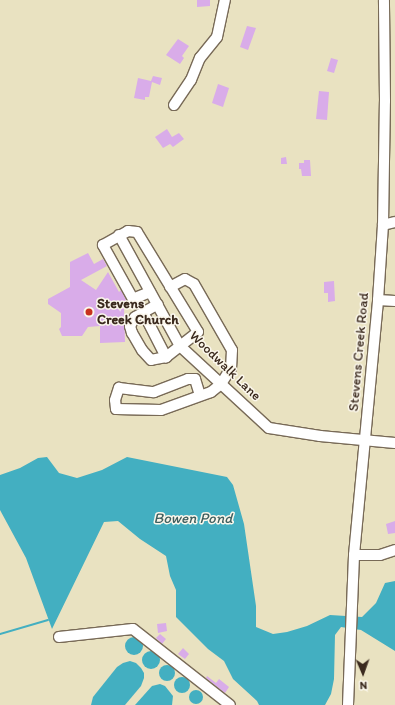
<!DOCTYPE html>
<html>
<head>
<meta charset="utf-8">
<style>
  body { margin:0 }
  #map { position:relative; width:395px; height:705px; overflow:hidden; background:#e9e2c1; font-family:Itim,sans-serif }
  div>[style] { position:absolute }
  [style*='--x'] { left:calc(var(--x)*1px); top:calc(var(--y)*1px); width:calc(var(--w)*1px); rotate:calc(var(--a)*1deg) }
  .water>* { inset:0; background:#43afc1 }
  .round { border-radius:50% }
  .stream>* { height:2px; margin:-1px; padding:0 1px; transform-origin:1px; border-radius:1px; background:#43afc1 }
  .building>* { inset:0; background:#d9ace9 }
  .roads { filter:drop-shadow(1px 0 #786a57) drop-shadow(-1px 0 #786a57) drop-shadow(0 1px #786a57) drop-shadow(0 -1px #786a57) }
  .minor>* { height:10px; margin:-5px; padding:0 5px; transform-origin:5px; border-radius:5px; background:#fff }
  .dots>* { width:11px; height:11px; translate:-50% -50%; box-sizing:border-box; border:2px solid #fbf7ec; border-radius:50% }
  span { translate:-50% -50%; white-space:nowrap; text-align:center; line-height:1.15; -webkit-text-stroke:3px #fbf7ec; paint-order:stroke }
  .poi-label { font-size:14px; color:#3b2a1e; font-weight:700 }
  .left { translate:0 -50%; text-align:left }
  .street-label { font-size:14px; color:#3b2a1e }
  .water-label { font-size:15px; color:#3e5f5f; font-style:italic }
  .north { position:absolute; left:343px; top:653px; width:40px; height:40px; -webkit-text-stroke:3px #fbf7ec; paint-order:stroke; rotate:178deg; font-size:11px; font-weight:700; line-height:16px; text-align:center; color:#3b2a1e }
  .north::after { content:''; display:block; margin:auto; width:14px; height:18px; background:#3b2a1e; clip-path:polygon(50% 0,100% 100%,50% 72%,0 100%) }
</style>
</head>
<body>
<div id="map">
  <div class="water">
    <div style="clip-path:polygon(47px 457px,59px 473px,77px 478px,102px 470px,127px 457px,227px 477px,233px 485px,244px 524px,256px 606px,256px 627px,273px 634px,287px 632px,307px 626px,330px 615px,362px 617px,376px 603px,385px 583px,395px 581px,395px 651px,361px 630px,341px 627px,335px 635px,334px 679px,331px 694px,325px 705px,259px 705px,257px 701px,233px 679px,224px 661px,208px 649px,176px 617px,176px 590px,170px 576px,166px 556px,140px 539px,118px 521px,104px 522px,52px 629px,26px 558px,0 510px,0 475px,20px 468px,38px 458px)"></div>
    <div class="round" style="left:125px;top:637px;width:18px;height:18px"></div>
    <div class="round" style="left:142px;top:651px;width:18px;height:18px"></div>
    <div style="clip-path:polygon(130px 661px,136px 663px,141px 668px,144px 673px,144px 678px,141px 686px,125px 705px,91px 705px,93px 697px,117px 667px,123px 663px)"></div>
    <div class="round" style="left:159px;top:665px;width:16px;height:16px"></div>
    <div class="round" style="left:174px;top:677px;width:16px;height:16px"></div>
    <div style="clip-path:polygon(160px 684px,165px 686px,173px 696px,172px 705px,135px 705px,152px 686px)"></div>
    <div class="round" style="left:189px;top:690px;width:14px;height:14px"></div>
  </div>
  <div class="stream">
    <div style="--x:0;--y:634;--w:50;--a:-16.3"></div>
  </div>
  <div class="building">
    <div style="clip-path:polygon(197px 0,210px 0,210px 6px,197px 7px)"></div>
    <div style="clip-path:polygon(247px 26px,256px 28px,248px 50px,240px 47px)"></div>
    <div style="clip-path:polygon(178px 39px,189px 46px,182px 56px,184px 58px,180px 64px,166px 55px)"></div>
    <div style="clip-path:polygon(331px 58px,338px 60px,334px 73px,327px 71px)"></div>
    <div style="clip-path:polygon(153px 76px,162px 78px,160px 85px,152px 82px,149px 97px,145px 97px,145px 100px,134px 98px,138px 78px,151px 81px)"></div>
    <div style="clip-path:polygon(218px 84px,229px 88px,223px 107px,212px 103px)"></div>
    <div style="clip-path:polygon(319px 91px,329px 92px,327px 120px,316px 119px)"></div>
    <div style="clip-path:polygon(167px 129px,172px 137px,179px 133px,184px 139px,173px 147px,170px 144px,163px 148px,155px 137px)"></div>
    <div style="clip-path:polygon(286px 157px,287px 164px,281px 164px,281px 158px)"></div>
    <div style="clip-path:polygon(304px 160px,310px 160px,311px 176px,302px 176px,301px 169px,299px 169px,299px 163px,304px 163px)"></div>
    <div style="clip-path:polygon(88px 253px,94px 264px,103px 259px,107px 266px,81px 280px,96px 290px,108px 272px,119px 292px,121px 290px,126px 300px,126px 305px,124px 306px,125px 342px,100px 343px,100px 326px,88px 327px,82px 336px,62px 336px,59px 329px,61px 327px,61px 313px,48px 304px,48px 299px,70px 287px,70px 262px)"></div>
    <div style="clip-path:polygon(334px 281px,335px 301px,328px 302px,328px 293px,324px 293px,324px 282px)"></div>
    <div style="clip-path:polygon(395px 521px,395px 533px,388px 534px,386px 524px)"></div>
    <div style="clip-path:polygon(166px 623px,167px 631px,158px 633px,157px 624px)"></div>
    <div style="clip-path:polygon(160px 634px,166px 639px,162px 644px,156px 638px)"></div>
    <div style="clip-path:polygon(183px 648px,189px 654px,185px 659px,178px 654px)"></div>
    <div style="clip-path:polygon(207px 676px,216px 683px,219px 679px,229px 687px,225px 693px,206px 678px)"></div>
  </div>
  <div class="roads">
    <div class="minor">
      <div style="--x:174;--y:105;--w:30;--a:-56"></div>
      <div style="--x:191;--y:80;--w:24;--a:-68"></div>
      <div style="--x:200;--y:58;--w:27;--a:-51"></div>
      <div style="--x:217;--y:37;--w:38;--a:-78"></div>
      <div style="--x:383;--y:225;--w:12;--a:-14"></div>
      <div style="--x:119;--y:235;--w:127;--a:61.2"></div>
      <div style="--x:180;--y:346;--w:121;--a:42.7"></div>
      <div style="--x:269;--y:428;--w:52;--a:8.9"></div>
      <div style="--x:320;--y:436;--w:75;--a:5.3"></div>
      <div style="--x:170;--y:287;--w:17;--a:-28"></div>
      <div style="--x:185;--y:279;--w:10;--a:29"></div>
      <div style="--x:194;--y:284;--w:76;--a:60.1"></div>
      <div style="--x:232;--y:350;--w:18;--a:93"></div>
      <div style="--x:231;--y:368;--w:19;--a:122"></div>
      <div style="--x:221;--y:384;--w:13;--a:141"></div>
      <div style="--x:211;--y:392;--w:53;--a:160.2"></div>
      <div style="--x:161;--y:410;--w:45;--a:-178.7"></div>
      <div style="--x:116;--y:409;--w:9;--a:-96"></div>
      <div style="--x:115;--y:400;--w:13;--a:-72"></div>
      <div style="--x:119;--y:388;--w:35;--a:7"></div>
      <div style="--x:154;--y:392;--w:36;--a:-21"></div>
      <div style="--x:188;--y:379;--w:7;--a:0"></div>
      <div style="--x:195;--y:379;--w:17;--a:73"></div>
      <div style="--x:150;--y:292;--w:18;--a:158"></div>
      <div style="--x:133;--y:299;--w:62;--a:-119.1"></div>
      <div style="--x:103;--y:245;--w:29;--a:-29"></div>
      <div style="--x:128;--y:231;--w:9;--a:6"></div>
      <div style="--x:137;--y:232;--w:117;--a:58.6"></div>
      <div style="--x:198;--y:332;--w:41;--a:142"></div>
      <div style="--x:166;--y:357;--w:15;--a:169"></div>
      <div style="--x:151;--y:360;--w:13;--a:-132"></div>
      <div style="--x:142;--y:350;--w:20;--a:-120"></div>
      <div style="--x:132;--y:333;--w:7;--a:-106"></div>
      <div style="--x:130;--y:326;--w:10;--a:-61"></div>
      <div style="--x:135;--y:317;--w:26;--a:-29"></div>
      <div style="--x:378;--y:300;--w:17;--a:3"></div>
      <div style="--x:143;--y:312;--w:51;--a:62.9"></div>
      <div style="--x:354;--y:555;--w:26;--a:0"></div>
      <div style="--x:380;--y:555;--w:16;--a:-18"></div>
      <div style="--x:59;--y:637;--w:74;--a:-6.2"></div>
      <div style="--x:133;--y:629;--w:123;--a:38.1"></div>
      <div style="--x:348;--y:705;--w:150;--a:-87.7"></div>
      <div style="--x:354;--y:555;--w:256;--a:-84.6"></div>
      <div style="--x:378;--y:300;--w:75;--a:-86.2"></div>
      <div style="--x:383;--y:225;--w:124;--a:-89.1"></div>
      <div style="--x:385;--y:101;--w:101;--a:-90.6"></div>
    </div>
  </div>
  <div class="dots">
    <div style="left:89px;top:312px;background:#c8321e"></div>
  </div>
  <div class="poi-label">
    <span class="left" style="left:97px;top:312px">Stevens<br>Creek Church</span>
  </div>
  <div class="street-label">
    <span style="left:359px;top:352px;rotate:-85deg">Stevens Creek Road</span>
    <span style="left:225px;top:366px;rotate:44deg">Woodwalk Lane</span>
  </div>
  <div class="water-label">
    <span style="left:193px;top:519px">Bowen Pond</span>
  </div>
  <div class="north">N</div>
</div>
</body>
</html>
